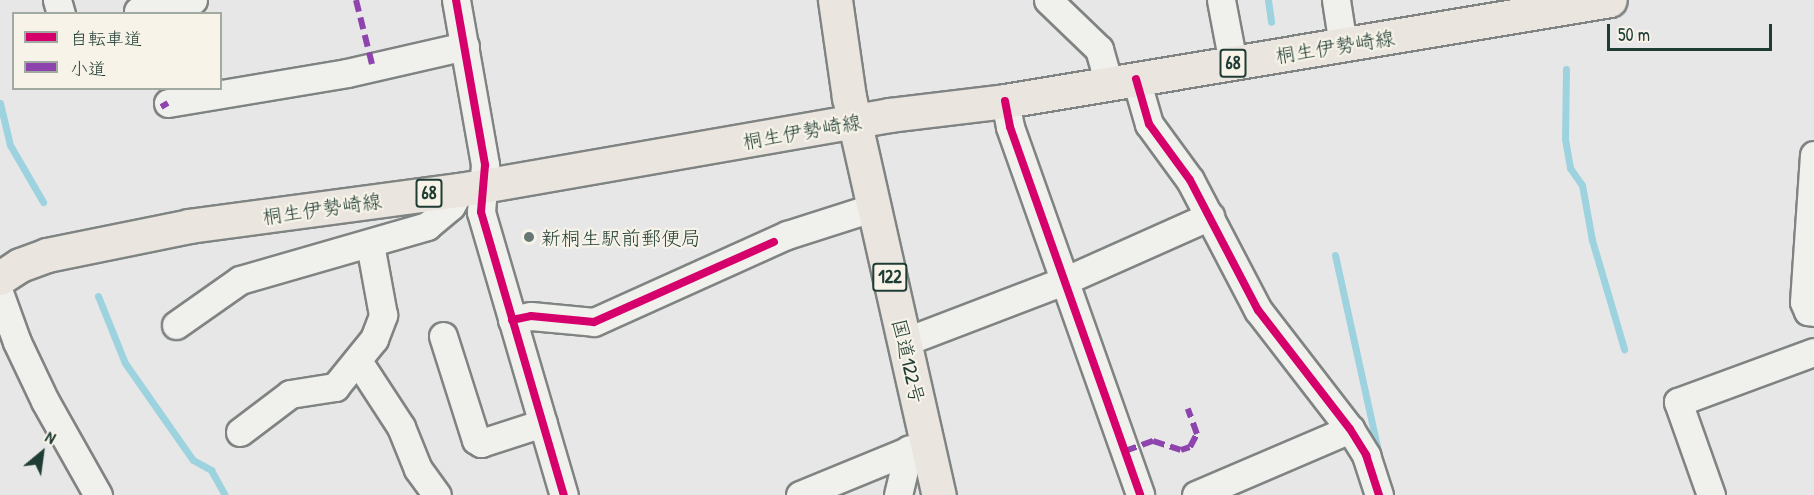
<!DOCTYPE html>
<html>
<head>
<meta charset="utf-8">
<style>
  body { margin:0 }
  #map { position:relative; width:1814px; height:495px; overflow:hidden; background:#e8e7e8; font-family:"Patrick Hand","Klee One",sans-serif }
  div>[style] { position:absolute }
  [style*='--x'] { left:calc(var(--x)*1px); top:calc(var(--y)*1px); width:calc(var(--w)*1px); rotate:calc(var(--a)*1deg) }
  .stream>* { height:7px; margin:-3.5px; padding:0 3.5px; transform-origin:3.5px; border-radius:3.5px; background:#9dd3de }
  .roads { filter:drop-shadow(2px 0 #7f8483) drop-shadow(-2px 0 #7f8483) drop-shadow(0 2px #7f8483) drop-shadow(0 -2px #7f8483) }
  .minor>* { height:27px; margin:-13.5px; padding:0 13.5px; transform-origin:13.5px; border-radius:13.5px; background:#f0f0ec }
  .major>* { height:33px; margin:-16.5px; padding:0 16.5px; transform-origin:16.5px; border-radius:16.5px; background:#eae6df }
  .highway>* { height:33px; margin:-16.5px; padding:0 16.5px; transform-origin:16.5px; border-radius:16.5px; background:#eae6df }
  .quiet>* { height:6px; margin-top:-3px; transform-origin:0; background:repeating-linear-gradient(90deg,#8e44ad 0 12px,transparent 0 18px) }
  .cycleway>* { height:8px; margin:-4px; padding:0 4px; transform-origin:4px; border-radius:4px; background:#d6006c }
  .dots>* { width:16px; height:16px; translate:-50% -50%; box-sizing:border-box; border:3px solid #f7f3e8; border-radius:50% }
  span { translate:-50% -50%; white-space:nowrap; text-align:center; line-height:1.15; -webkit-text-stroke:4.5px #f7f3e8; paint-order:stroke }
  .shield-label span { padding:2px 4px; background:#f7f3e8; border:2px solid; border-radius:4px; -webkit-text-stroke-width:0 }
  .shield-label { font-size:18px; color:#1f3d34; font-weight:700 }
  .street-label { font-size:20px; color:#1f3d34 }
  .poi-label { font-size:20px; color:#1f3d34 }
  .left { translate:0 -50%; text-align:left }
  .legend { position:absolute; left:12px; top:12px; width:210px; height:78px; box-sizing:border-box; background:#f7f3e8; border:2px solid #a1aaa0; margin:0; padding:8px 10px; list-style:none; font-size:18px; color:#1f3d34 }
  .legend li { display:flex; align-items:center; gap:12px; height:30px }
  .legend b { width:30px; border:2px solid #a1aaa0 }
  .north { position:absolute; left:12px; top:423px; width:60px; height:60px; -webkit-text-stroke:4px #f7f3e8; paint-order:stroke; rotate:29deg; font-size:16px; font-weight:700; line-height:24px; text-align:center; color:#1f3d34 }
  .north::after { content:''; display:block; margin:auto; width:21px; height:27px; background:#1f3d34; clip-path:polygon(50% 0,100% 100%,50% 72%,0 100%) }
  .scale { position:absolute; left:1607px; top:24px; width:165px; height:27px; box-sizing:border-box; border:3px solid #1f3d34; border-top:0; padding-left:8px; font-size:18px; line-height:21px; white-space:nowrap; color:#1f3d34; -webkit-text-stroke:4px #f7f3e8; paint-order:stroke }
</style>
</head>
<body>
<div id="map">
  <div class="stream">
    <div style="--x:1268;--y:0;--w:22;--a:82"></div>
    <div style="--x:1566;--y:69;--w:70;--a:90.8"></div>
    <div style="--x:1565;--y:139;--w:29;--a:80"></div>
    <div style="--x:1570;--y:168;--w:21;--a:55"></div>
    <div style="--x:1582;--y:185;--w:56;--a:79.7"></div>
    <div style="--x:1592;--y:240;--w:114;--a:73.6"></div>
    <div style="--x:0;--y:103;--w:43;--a:76.6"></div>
    <div style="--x:10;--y:145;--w:66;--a:59.9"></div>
    <div style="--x:1335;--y:255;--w:205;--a:77.6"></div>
    <div style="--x:98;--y:296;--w:72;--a:68.1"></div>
    <div style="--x:125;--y:363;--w:118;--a:55"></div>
    <div style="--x:193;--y:460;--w:21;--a:29"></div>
    <div style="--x:211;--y:470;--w:29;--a:61"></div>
  </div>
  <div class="roads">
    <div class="minor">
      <div style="--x:57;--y:0;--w:15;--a:74"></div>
      <div style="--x:456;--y:0;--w:168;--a:80"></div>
      <div style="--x:485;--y:165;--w:47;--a:94.9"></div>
      <div style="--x:481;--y:212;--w:295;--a:73.7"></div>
      <div style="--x:1048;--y:0;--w:71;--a:43.9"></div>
      <div style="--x:1099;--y:49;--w:35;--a:74"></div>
      <div style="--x:1221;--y:0;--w:64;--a:79.2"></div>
      <div style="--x:1336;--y:0;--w:46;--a:81.2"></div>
      <div style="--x:138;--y:11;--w:56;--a:-11.3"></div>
      <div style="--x:1136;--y:79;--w:47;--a:73.9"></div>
      <div style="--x:1149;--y:124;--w:69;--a:53.8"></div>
      <div style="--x:1190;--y:180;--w:147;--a:62.4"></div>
      <div style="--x:1258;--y:310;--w:150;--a:52.3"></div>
      <div style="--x:1350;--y:429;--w:31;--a:58"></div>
      <div style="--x:1366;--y:455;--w:42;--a:72"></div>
      <div style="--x:1005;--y:101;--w:26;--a:79"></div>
      <div style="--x:1010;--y:127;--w:390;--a:70.5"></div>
      <div style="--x:168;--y:103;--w:181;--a:-9.5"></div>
      <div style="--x:347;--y:73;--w:121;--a:-12.9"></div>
      <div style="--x:1814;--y:155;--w:147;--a:93.9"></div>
      <div style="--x:1804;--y:302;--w:10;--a:66"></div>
      <div style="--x:1808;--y:311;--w:6;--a:9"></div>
      <div style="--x:0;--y:295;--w:50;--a:70.1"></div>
      <div style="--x:17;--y:342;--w:65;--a:64.6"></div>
      <div style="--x:45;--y:401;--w:108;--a:60.6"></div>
      <div style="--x:512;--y:320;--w:19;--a:-12"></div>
      <div style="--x:531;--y:316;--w:63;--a:5.4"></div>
      <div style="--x:594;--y:322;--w:212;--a:-24.3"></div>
      <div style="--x:787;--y:235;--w:92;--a:-17.7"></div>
      <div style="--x:176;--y:325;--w:78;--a:-35.1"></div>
      <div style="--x:240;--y:280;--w:195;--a:-16.1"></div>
      <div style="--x:427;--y:226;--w:31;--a:-40"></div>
      <div style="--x:451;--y:206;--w:18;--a:-61"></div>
      <div style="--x:443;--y:336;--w:109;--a:72.4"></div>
      <div style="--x:476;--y:440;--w:6;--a:31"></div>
      <div style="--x:481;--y:443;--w:65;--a:-17.9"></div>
      <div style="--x:904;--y:342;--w:171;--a:-20.9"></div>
      <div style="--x:1064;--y:281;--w:160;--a:-24"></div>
      <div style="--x:358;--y:361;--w:79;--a:56.9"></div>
      <div style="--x:401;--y:427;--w:45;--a:68"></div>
      <div style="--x:418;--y:469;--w:32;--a:54"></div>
      <div style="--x:240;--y:432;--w:63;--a:-37.2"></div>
      <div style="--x:290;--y:394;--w:46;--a:-8.8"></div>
      <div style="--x:335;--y:387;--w:62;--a:-50.9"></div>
      <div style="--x:374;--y:339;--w:26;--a:-69"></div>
      <div style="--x:383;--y:315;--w:72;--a:-100.4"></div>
      <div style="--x:800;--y:495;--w:137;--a:-22.3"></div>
      <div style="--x:898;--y:495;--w:47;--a:-76.6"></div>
      <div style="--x:1196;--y:495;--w:168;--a:-23.2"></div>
      <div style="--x:1711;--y:495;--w:99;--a:-109.5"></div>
      <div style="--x:1678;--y:402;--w:145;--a:-20.2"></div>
    </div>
    <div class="major">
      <div style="--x:0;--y:278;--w:24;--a:-33"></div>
      <div style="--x:20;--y:265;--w:29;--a:-20"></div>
      <div style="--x:47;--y:255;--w:145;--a:-11.5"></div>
      <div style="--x:189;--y:226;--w:273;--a:-7.6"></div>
      <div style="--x:460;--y:190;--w:436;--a:-9.9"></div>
      <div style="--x:890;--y:115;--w:116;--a:-6.9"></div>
      <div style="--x:1005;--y:101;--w:613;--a:-9.48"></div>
    </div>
    <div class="highway">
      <div style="--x:835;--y:0;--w:98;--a:81.8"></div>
      <div style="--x:849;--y:97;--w:408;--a:77.3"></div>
    </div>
  </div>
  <div class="quiet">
    <div style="--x:356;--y:0;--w:70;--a:76"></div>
    <div style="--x:161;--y:107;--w:8;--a:-30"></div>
    <div style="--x:1125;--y:451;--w:30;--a:-20"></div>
    <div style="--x:1153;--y:441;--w:29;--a:18"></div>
    <div style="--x:1181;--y:450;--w:9;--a:-18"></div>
    <div style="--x:1190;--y:447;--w:15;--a:-62"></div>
    <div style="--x:1197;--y:434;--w:27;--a:-110"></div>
  </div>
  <div class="cycleway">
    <div style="--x:456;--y:0;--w:168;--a:80"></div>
    <div style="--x:485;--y:165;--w:47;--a:94.9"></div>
    <div style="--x:481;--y:212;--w:295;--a:73.7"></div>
    <div style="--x:1136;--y:79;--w:47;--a:73.9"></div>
    <div style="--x:1149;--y:124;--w:69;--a:53.8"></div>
    <div style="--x:1190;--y:180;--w:147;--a:62.4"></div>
    <div style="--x:1258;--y:310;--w:150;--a:52.3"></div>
    <div style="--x:1350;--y:429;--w:31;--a:58"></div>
    <div style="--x:1366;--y:455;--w:42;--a:72"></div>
    <div style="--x:1005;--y:101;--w:26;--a:79"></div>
    <div style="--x:1010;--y:127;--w:390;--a:70.5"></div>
    <div style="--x:512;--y:320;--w:19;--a:-12"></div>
    <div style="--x:531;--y:316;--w:63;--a:5.4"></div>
    <div style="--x:594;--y:322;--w:197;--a:-24"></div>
  </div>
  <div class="dots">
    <div style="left:529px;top:237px;background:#657873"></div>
  </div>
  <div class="shield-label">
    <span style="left:1233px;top:63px">68</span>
    <span style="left:429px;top:193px">68</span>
    <span style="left:890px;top:277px">122</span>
  </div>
  <div class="street-label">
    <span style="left:1335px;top:46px;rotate:-9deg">桐生伊勢崎線</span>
    <span style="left:802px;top:131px;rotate:-10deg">桐生伊勢崎線</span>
    <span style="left:322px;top:208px;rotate:-8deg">桐生伊勢崎線</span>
    <span style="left:909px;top:361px;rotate:77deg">国道122号</span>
  </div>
  <div class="poi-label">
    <span class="left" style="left:541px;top:237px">新桐生駅前郵便局</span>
  </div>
  <ul class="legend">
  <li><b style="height:8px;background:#d6006c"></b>自転車道</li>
  <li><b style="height:8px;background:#8e44ad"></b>小道</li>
  </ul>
  <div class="north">N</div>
  <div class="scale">50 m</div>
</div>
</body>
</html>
